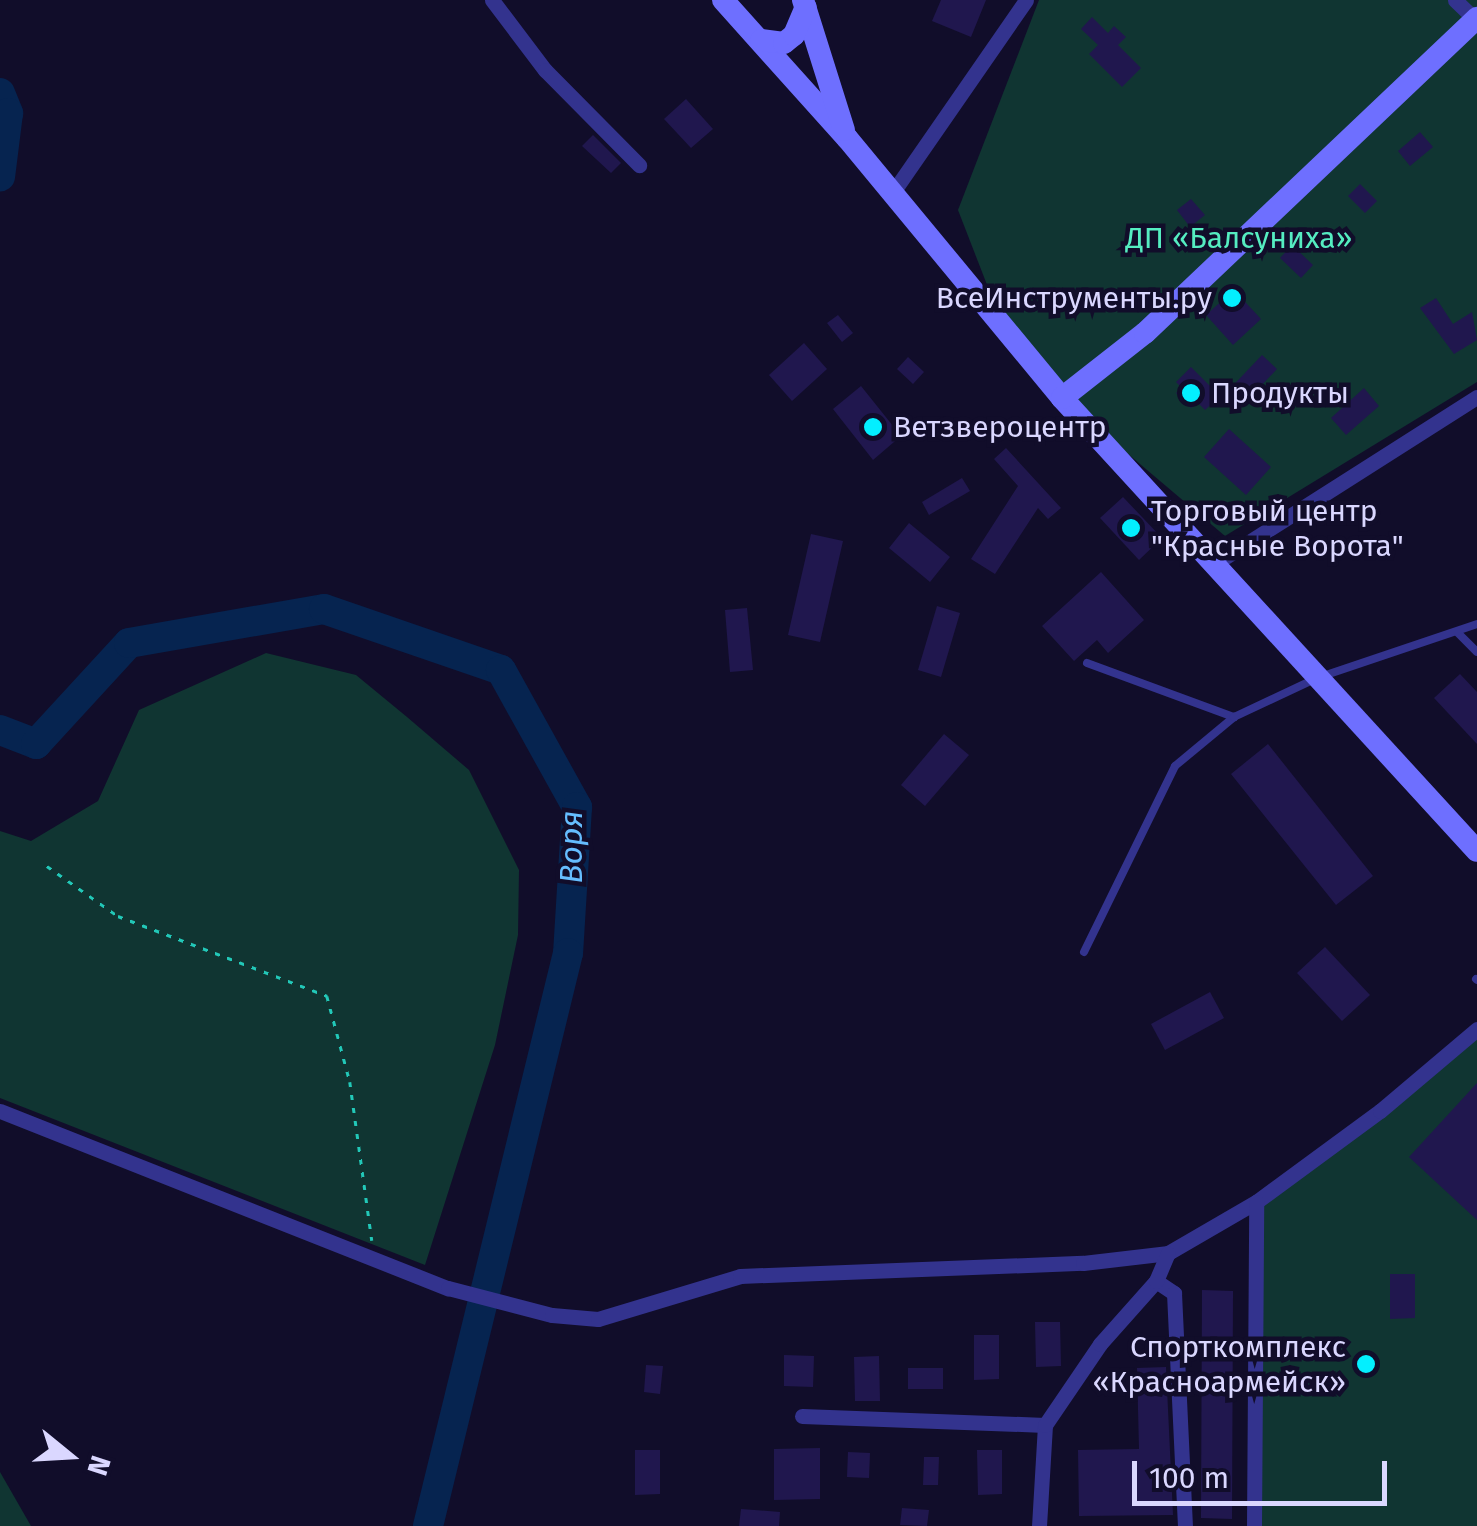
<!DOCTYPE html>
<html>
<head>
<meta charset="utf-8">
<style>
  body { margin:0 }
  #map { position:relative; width:1477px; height:1526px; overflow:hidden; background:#110d2a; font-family:"Fira Sans",sans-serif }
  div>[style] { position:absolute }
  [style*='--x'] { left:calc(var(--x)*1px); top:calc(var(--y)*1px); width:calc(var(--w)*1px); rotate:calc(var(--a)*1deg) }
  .green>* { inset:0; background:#103532 }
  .river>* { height:30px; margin:-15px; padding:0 15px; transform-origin:15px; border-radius:15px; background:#062450 }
  .building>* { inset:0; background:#20174e }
  .path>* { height:2.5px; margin-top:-1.25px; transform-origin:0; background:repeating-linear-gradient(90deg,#22c8b8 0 5px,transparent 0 13px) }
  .lane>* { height:8px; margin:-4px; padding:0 4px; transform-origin:4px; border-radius:4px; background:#33338e }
  .street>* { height:15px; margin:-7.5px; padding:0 7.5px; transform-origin:7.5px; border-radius:7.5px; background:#33338e }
  .secondary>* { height:22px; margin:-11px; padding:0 11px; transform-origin:11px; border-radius:11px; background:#6e6fff }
  .dots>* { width:28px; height:28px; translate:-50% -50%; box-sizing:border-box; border:5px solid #110d2a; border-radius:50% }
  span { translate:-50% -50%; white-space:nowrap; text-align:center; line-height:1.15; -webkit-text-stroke:9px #110d2a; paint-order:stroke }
  .park-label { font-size:30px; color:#55edc1 }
  .poi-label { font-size:30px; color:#dad7ff }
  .right { translate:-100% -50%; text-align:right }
  .left { translate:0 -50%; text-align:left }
  .water-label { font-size:32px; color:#65bdff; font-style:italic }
  .north { position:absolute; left:20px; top:1406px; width:100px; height:100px; -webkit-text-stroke:8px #110d2a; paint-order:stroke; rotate:108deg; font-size:28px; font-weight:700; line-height:40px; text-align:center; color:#dad7ff }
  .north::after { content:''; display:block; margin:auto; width:35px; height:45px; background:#dad7ff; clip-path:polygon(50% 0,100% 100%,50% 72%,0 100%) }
  .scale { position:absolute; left:1132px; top:1461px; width:255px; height:45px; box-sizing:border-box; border:5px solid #dad7ff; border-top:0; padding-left:12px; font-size:30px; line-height:35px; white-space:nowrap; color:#dad7ff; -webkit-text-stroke:8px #110d2a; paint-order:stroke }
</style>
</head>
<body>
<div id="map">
  <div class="green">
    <div style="clip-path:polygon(1039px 0,1477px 0,1477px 382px,1225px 536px,1062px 398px,1003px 326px,958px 210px)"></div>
    <div style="clip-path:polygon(266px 653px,356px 675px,407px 717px,469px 770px,519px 870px,518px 935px,495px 1045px,425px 1265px,0 1098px,0 831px,31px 841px,98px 801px,139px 710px)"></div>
    <div style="clip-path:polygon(1477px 1029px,1477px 1526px,1254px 1526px,1256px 1202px)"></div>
    <div style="clip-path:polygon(0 1472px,31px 1526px,0 1526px)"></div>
  </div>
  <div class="river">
    <div style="--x:0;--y:93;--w:22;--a:68"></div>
    <div style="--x:8;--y:113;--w:64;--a:97.1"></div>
    <div style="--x:0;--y:730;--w:39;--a:21"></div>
    <div style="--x:36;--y:744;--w:137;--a:-47.4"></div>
    <div style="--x:129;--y:643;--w:198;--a:-9.9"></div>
    <div style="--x:324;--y:609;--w:187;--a:19"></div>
    <div style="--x:501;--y:670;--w:157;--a:61"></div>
    <div style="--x:577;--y:807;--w:146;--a:93.5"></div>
    <div style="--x:568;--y:953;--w:590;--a:103.73"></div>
  </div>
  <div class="building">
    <div style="clip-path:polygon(941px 0,986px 0,971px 37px,932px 21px)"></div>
    <div style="clip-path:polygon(1092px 17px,1108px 33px,1114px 26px,1126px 37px,1118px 45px,1141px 68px,1122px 87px,1089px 54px,1098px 45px,1081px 29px)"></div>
    <div style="clip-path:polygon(686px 99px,713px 129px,691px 148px,664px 119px)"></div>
    <div style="clip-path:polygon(1420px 132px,1433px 147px,1410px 166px,1398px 151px)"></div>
    <div style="clip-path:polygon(593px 135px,621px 163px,611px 173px,582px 146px)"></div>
    <div style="clip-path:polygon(1360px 184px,1377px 201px,1365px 213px,1348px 196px)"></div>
    <div style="clip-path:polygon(1191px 199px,1205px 215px,1190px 227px,1177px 210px)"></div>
    <div style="clip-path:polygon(1292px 245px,1313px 265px,1301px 278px,1280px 258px)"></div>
    <div style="clip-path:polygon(1234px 290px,1261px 319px,1233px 345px,1206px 315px)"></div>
    <div style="clip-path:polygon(1436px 298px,1453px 324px,1472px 312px,1477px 340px,1454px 354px,1420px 308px)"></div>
    <div style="clip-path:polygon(838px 315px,853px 333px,842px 342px,827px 323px)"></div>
    <div style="clip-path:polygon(804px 343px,827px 369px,792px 401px,769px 375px)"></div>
    <div style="clip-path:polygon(1262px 355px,1277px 369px,1240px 408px,1225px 394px)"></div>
    <div style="clip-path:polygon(908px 357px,924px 372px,913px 384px,897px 369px)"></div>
    <div style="clip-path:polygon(1191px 367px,1220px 396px,1205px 410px,1197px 402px,1191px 408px,1176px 393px,1182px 388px,1176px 382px)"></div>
    <div style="clip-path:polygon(861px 386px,901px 436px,873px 460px,833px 409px)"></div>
    <div style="clip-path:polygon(1364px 388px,1379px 406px,1346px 435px,1331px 418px)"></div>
    <div style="clip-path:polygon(1229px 429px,1271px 467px,1246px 495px,1204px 457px)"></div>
    <div style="clip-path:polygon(1006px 448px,1061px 508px,1048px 519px,1038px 508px,995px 574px,971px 559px,1018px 486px,994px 459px)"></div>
    <div style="clip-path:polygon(962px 478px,970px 491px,929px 515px,922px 502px)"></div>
    <div style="clip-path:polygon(1123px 497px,1162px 538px,1139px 560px,1100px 518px)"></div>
    <div style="clip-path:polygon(909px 523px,950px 557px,930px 582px,889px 548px)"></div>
    <div style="clip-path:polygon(811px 534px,843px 541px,820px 642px,788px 635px)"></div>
    <div style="clip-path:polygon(1101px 572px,1144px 620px,1108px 653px,1097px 640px,1074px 661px,1042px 626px)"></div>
    <div style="clip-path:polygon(937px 606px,960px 613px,941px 677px,918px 670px)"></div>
    <div style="clip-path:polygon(747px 608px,753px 670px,730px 672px,725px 610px)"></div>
    <div style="clip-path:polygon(1460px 674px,1477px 692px,1477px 744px,1434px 698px)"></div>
    <div style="clip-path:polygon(944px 734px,969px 755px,925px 806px,901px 785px)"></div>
    <div style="clip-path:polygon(1268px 744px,1373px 876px,1336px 905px,1231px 774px)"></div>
    <div style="clip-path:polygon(1325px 947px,1370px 995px,1342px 1021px,1297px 973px)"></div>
    <div style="clip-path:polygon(1210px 992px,1224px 1018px,1165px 1050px,1151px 1024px)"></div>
    <div style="clip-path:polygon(1477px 1083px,1477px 1220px,1409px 1157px)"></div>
    <div style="clip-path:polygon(1390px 1274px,1415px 1274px,1415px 1318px,1390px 1319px)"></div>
    <div style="clip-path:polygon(1202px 1290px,1233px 1291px,1232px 1519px,1201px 1518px)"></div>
    <div style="clip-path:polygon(1035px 1322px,1060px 1322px,1061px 1366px,1036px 1367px)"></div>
    <div style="clip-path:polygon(974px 1335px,999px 1335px,999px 1379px,974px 1380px)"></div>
    <div style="clip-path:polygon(784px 1355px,814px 1356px,813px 1387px,784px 1386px)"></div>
    <div style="clip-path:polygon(879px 1356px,880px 1401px,855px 1401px,854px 1357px)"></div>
    <div style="clip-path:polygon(646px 1365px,663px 1366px,660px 1394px,644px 1392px)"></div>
    <div style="clip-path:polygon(1166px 1367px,1173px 1515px,1079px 1516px,1078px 1450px,1139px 1449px,1137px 1368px)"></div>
    <div style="clip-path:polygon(908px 1368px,943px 1368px,943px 1389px,908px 1389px)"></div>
    <div style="clip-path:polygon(820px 1448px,820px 1499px,774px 1500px,774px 1449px)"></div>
    <div style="clip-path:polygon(635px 1450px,660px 1450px,660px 1494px,635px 1495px)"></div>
    <div style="clip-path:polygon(977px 1450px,1002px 1450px,1002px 1494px,978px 1495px)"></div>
    <div style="clip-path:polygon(848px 1452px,870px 1453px,869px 1478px,847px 1477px)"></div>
    <div style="clip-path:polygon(924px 1457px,939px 1457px,938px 1485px,923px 1485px)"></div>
    <div style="clip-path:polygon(902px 1508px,929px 1510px,927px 1526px,900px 1525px)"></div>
    <div style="clip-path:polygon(741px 1509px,780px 1512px,779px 1526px,739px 1526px)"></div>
  </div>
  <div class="path">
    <div style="--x:47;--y:866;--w:87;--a:35.2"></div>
    <div style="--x:118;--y:916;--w:224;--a:20.9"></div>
    <div style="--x:327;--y:996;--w:89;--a:75"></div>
    <div style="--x:350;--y:1082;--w:160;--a:82.1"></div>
  </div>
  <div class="lane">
    <div style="--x:1457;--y:632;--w:28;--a:45"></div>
    <div style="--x:1087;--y:663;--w:157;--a:20.2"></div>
    <div style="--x:1084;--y:952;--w:207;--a:-63.9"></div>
    <div style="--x:1175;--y:766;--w:77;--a:-39.7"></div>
    <div style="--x:1234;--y:717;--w:92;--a:-25.2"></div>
    <div style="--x:1317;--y:678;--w:169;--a:-18.6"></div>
    <div style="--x:1476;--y:979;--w:1;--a:45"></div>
  </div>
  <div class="street">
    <div style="--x:492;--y:0;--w:88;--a:52.9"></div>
    <div style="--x:545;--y:70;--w:134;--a:45.3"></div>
    <div style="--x:1455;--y:0;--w:30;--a:44"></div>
    <div style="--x:891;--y:195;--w:237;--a:-55.3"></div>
    <div style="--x:1216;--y:563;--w:309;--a:-32.5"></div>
    <div style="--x:0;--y:1111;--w:482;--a:21.6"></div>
    <div style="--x:448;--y:1288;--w:107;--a:14.6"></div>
    <div style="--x:552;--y:1315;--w:46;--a:5"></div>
    <div style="--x:598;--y:1319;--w:148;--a:-16.8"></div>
    <div style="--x:740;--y:1276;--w:343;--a:-2.2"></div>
    <div style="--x:1083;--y:1263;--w:86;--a:-6.7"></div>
    <div style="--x:1168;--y:1253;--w:102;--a:-30.1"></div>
    <div style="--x:1256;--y:1202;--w:154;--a:-36.3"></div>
    <div style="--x:1380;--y:1111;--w:127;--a:-40.2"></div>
    <div style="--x:1156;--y:1281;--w:22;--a:34"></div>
    <div style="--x:1174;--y:1293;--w:233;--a:87.3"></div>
    <div style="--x:802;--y:1416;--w:243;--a:2.1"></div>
    <div style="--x:1039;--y:1526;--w:101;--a:-86.6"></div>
    <div style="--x:1045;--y:1425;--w:98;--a:-55.8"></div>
    <div style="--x:1100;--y:1344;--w:84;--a:-48.4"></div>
    <div style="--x:1156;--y:1281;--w:30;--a:-67"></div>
    <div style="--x:1254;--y:1526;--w:324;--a:-89.6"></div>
  </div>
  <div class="secondary">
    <div style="--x:723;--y:0;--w:186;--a:48.1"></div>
    <div style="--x:847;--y:138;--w:337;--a:50.4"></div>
    <div style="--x:1062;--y:398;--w:614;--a:47.51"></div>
    <div style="--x:803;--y:0;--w:136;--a:72.5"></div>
    <div style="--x:761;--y:40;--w:23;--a:7"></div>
    <div style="--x:784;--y:43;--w:13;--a:-39"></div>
    <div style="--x:794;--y:35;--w:30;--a:-67"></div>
    <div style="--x:1062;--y:398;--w:105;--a:-38.1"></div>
    <div style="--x:1145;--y:333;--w:458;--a:-43.5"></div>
  </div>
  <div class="dots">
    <div style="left:1232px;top:298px;background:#03efff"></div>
    <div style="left:1191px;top:393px;background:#03efff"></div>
    <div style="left:873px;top:427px;background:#03efff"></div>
    <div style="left:1131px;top:528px;background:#03efff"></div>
    <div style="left:1366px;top:1364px;background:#03efff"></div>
  </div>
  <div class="park-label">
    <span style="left:1239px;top:238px">ДП «Балсуниха»</span>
  </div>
  <div class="poi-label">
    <span class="right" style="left:1212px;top:298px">ВсеИнструменты.ру</span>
    <span class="left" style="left:1211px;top:393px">Продукты</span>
    <span class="left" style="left:893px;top:427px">Ветзвероцентр</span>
    <span class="left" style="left:1151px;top:528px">Торговый центр<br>"Красные Ворота"</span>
    <span class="right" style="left:1346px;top:1364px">Спорткомплекс<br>«Красноармейск»</span>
  </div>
  <div class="water-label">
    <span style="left:571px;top:847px;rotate:-90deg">Воря</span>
  </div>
  <div class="north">N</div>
  <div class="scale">100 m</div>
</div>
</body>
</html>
